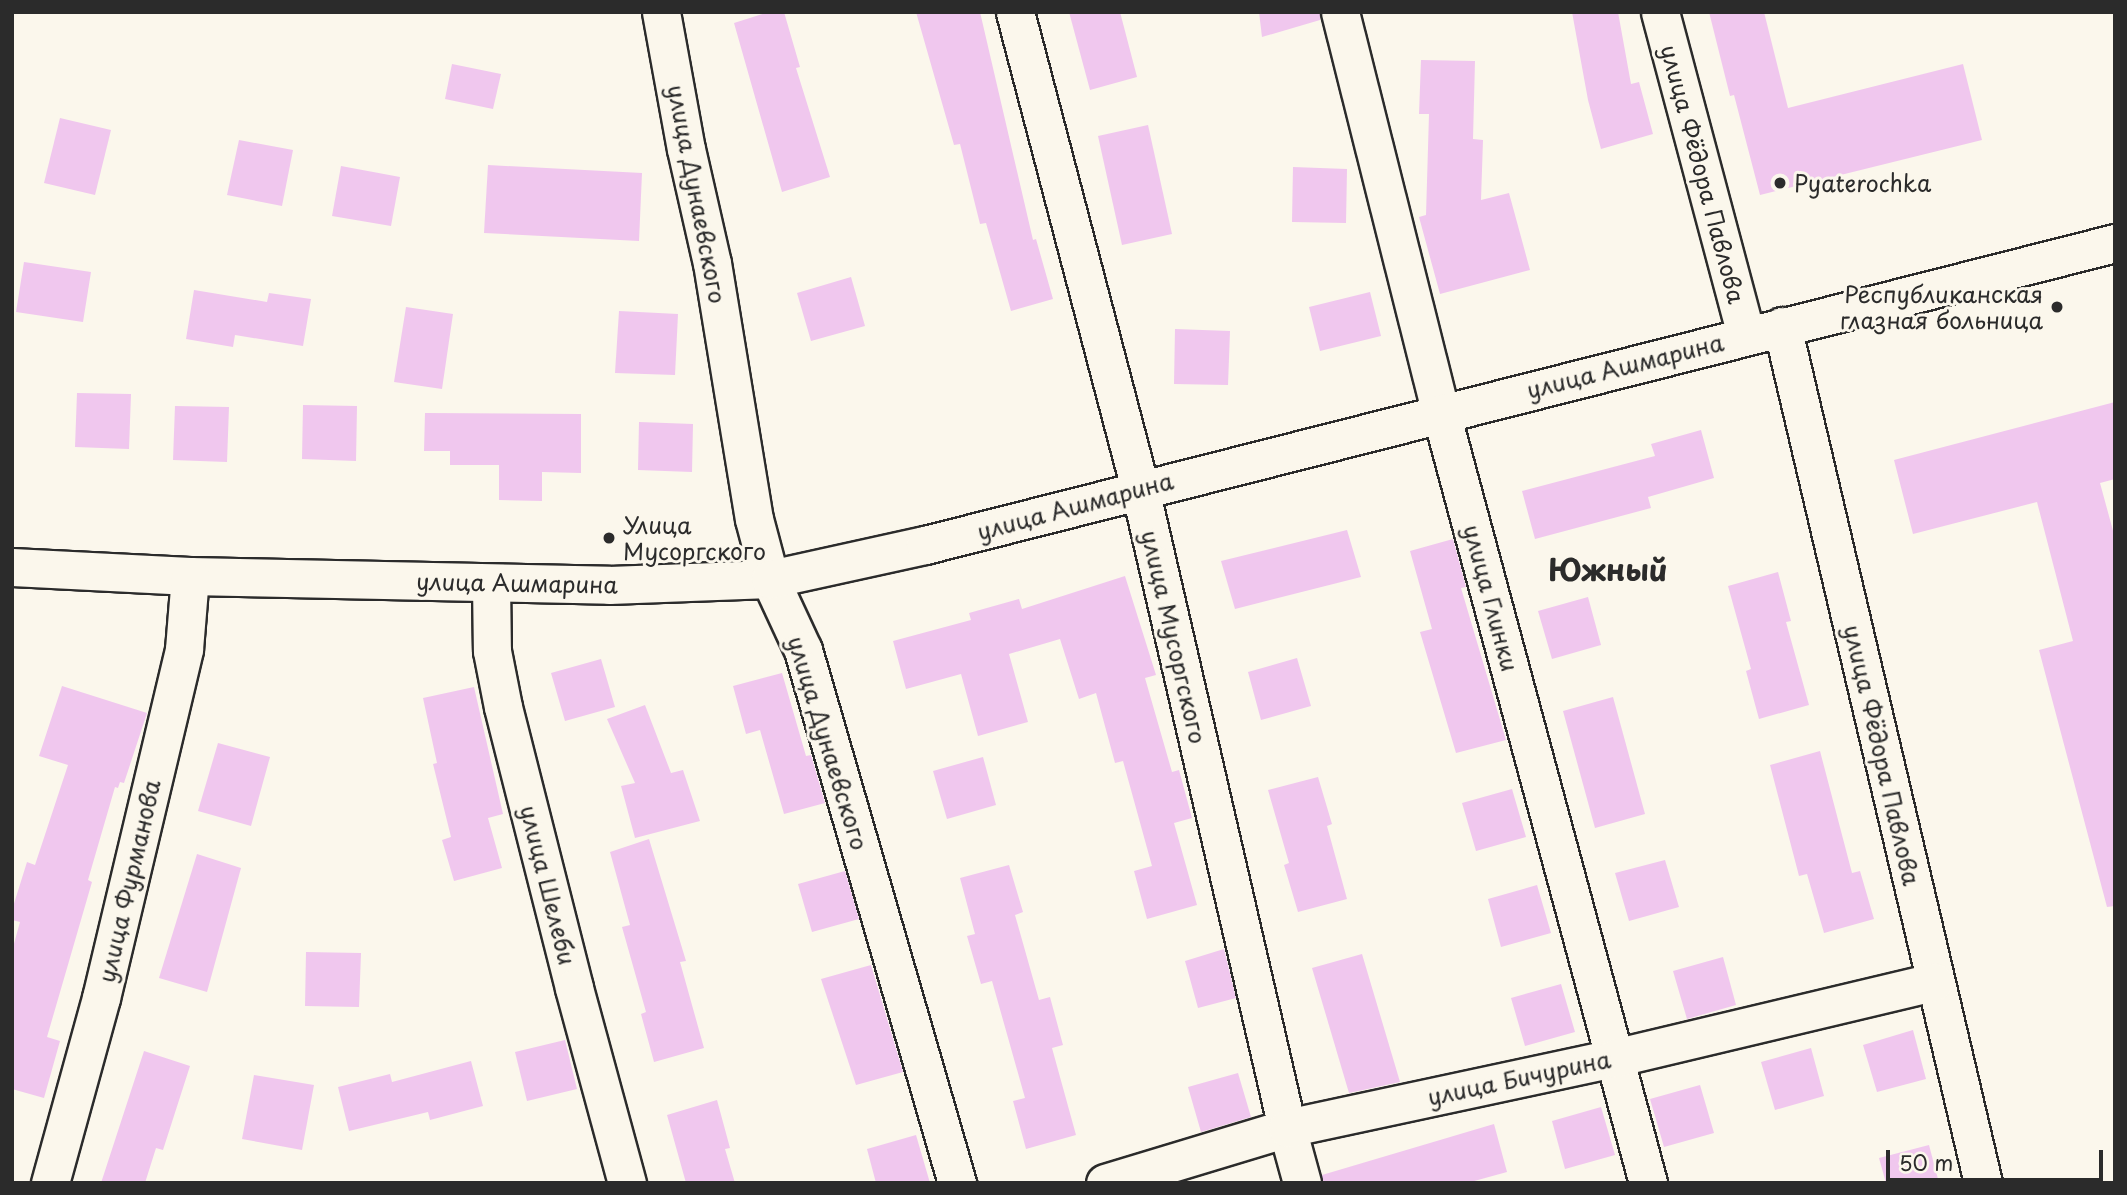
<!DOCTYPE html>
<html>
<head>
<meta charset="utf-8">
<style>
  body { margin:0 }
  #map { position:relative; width:2127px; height:1195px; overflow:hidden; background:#fbf7ec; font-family:"Playpen Sans",sans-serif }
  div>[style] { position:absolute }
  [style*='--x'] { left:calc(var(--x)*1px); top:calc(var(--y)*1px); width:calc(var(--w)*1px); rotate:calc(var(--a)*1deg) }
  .building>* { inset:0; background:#f0c7ee }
  .roads { filter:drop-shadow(2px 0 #2b2b2b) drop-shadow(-2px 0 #2b2b2b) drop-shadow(0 2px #2b2b2b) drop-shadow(0 -2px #2b2b2b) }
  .minor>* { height:37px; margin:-18.5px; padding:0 18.5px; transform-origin:18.5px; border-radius:18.5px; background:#fbf7ec }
  .dots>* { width:19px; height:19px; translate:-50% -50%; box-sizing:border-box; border:4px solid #fbf7ec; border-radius:50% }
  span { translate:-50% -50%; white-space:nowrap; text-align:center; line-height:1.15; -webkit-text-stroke:6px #fbf7ec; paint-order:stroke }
  .street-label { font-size:23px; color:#2b2b2b }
  .poi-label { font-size:23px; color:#2b2b2b }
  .left { translate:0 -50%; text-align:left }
  .right { translate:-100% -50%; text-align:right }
  .district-label { font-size:30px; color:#2b2b2b; font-weight:700 }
  .frame { position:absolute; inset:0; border:14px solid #2b2b2b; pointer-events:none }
  .scale { position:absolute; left:1886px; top:1150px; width:217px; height:32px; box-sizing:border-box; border:4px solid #2b2b2b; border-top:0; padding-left:9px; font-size:21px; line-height:24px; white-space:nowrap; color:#2b2b2b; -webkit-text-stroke:5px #fbf7ec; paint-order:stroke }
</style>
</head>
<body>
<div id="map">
  <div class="building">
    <div style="clip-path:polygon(769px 12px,784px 12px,800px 67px,796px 68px,830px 177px,782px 192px,734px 23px)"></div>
    <div style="clip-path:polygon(916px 12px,980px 12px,1033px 240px,1036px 239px,1053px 299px,1011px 311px,986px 223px,980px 224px,960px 144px,954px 145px)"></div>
    <div style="clip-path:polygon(1069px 12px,1120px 12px,1137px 77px,1090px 90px)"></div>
    <div style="clip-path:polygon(1259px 12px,1320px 12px,1320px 20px,1262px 37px)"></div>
    <div style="clip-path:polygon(1572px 12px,1618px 12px,1631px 84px,1639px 82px,1653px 134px,1601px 149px,1588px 100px)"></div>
    <div style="clip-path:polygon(1709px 12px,1764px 12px,1788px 108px,1963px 64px,1982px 140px,1760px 195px,1734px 95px,1730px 96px)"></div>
    <div style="clip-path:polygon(1421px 60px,1475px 61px,1473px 139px,1483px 140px,1481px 200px,1509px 193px,1530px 270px,1440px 294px,1419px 217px,1426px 215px,1429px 114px,1419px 114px)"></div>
    <div style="clip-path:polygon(452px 64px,501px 74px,493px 109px,445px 99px)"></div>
    <div style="clip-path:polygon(60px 118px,111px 130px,95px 195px,44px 183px)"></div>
    <div style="clip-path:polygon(1148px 125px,1172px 234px,1122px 245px,1098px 136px)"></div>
    <div style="clip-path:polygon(239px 140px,293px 150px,282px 206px,227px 195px)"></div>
    <div style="clip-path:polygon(488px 165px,642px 173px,639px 241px,484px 233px)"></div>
    <div style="clip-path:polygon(341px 166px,400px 177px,391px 226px,332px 216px)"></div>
    <div style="clip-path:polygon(1293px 167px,1347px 169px,1346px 223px,1292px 222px)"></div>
    <div style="clip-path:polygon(24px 262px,91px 272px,83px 322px,16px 312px)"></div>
    <div style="clip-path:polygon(851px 277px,865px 326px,811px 341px,797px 293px)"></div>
    <div style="clip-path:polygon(194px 290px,267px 302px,269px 293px,311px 299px,303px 346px,235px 335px,233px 347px,186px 339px)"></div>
    <div style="clip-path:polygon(1370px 292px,1381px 336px,1320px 351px,1309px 307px)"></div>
    <div style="clip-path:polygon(406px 307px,453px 314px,442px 389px,394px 382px)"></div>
    <div style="clip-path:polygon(619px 311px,678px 314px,675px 375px,615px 373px)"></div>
    <div style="clip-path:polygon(1175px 329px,1230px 331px,1228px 385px,1174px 384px)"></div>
    <div style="clip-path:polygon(77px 393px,131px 394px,129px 449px,75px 447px)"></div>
    <div style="clip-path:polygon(2115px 402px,2115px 479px,2100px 483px,2115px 538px,2115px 906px,2107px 907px,2039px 650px,2073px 641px,2037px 502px,1913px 534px,1894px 460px)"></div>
    <div style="clip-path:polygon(303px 405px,357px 406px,356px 461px,302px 459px)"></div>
    <div style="clip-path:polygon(175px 406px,229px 407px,227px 462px,173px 460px)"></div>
    <div style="clip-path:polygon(425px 413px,581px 414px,581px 473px,542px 472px,542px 501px,499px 500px,499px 465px,450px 465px,450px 451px,424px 451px)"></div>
    <div style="clip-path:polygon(639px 422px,693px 424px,692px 472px,638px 470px)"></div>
    <div style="clip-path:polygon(1701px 430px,1714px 478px,1648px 497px,1651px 508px,1535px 539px,1522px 491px,1655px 456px,1651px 444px)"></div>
    <div style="clip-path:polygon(1347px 530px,1361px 577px,1235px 609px,1221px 561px)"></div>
    <div style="clip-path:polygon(1453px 539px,1466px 587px,1461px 588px,1506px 740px,1456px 753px,1420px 632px,1432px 629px,1410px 551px)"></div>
    <div style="clip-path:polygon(1778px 572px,1791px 621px,1786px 622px,1809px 705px,1759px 719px,1746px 671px,1751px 669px,1728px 586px)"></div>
    <div style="clip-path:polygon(1125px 576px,1156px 675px,1145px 678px,1172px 772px,1179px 770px,1192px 818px,1174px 823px,1197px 905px,1147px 919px,1134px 871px,1152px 866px,1123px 761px,1115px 763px,1096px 693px,1079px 699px,1060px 639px,1009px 654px,1028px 722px,978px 736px,961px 674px,906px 689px,893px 641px,971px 620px,969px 613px,1019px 599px,1022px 609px)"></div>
    <div style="clip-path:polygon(1588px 597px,1601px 645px,1552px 659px,1538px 611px)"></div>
    <div style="clip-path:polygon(1297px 658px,1311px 706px,1261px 720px,1248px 672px)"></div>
    <div style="clip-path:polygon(601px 659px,615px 707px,565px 721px,551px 673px)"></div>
    <div style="clip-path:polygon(782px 673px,806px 756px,811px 755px,825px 803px,784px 814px,760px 730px,746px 734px,733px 686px)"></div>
    <div style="clip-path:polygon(62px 686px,147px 713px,124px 783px,120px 782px,118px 788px,115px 787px,88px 880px,92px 882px,47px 1037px,60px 1041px,44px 1098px,12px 1089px,12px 951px,20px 922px,12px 920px,12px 910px,27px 862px,35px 865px,68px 765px,39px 756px)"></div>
    <div style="clip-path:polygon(474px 687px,503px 814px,488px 818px,502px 868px,454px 881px,442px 840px,451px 837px,433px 764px,437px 763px,423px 698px)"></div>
    <div style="clip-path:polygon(1613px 697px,1645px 814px,1595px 828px,1563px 711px)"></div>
    <div style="clip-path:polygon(645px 705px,671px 773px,683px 770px,700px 821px,635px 838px,621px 786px,635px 783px,607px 719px)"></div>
    <div style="clip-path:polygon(218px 743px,270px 757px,251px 826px,198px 811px)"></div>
    <div style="clip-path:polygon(1820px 751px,1852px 873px,1860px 871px,1874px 919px,1824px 933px,1807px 874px,1799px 876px,1770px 765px)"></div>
    <div style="clip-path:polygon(983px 757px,996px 805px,947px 819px,933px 771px)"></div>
    <div style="clip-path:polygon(1318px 777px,1332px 824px,1327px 826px,1347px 899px,1298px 912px,1284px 865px,1289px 863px,1268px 790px)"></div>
    <div style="clip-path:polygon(1512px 789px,1526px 837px,1476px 851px,1462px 803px)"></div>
    <div style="clip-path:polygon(649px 839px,686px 961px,680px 962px,704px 1048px,654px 1062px,641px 1014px,646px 1012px,622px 927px,630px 925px,610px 852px)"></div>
    <div style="clip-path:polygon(197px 854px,241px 868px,207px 992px,159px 978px)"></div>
    <div style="clip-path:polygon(1665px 860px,1679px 907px,1629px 921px,1615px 873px)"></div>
    <div style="clip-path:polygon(1009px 865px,1023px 912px,1015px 915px,1039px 1000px,1050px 997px,1063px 1045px,1052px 1048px,1076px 1135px,1026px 1149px,1013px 1101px,1025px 1098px,992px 981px,981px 984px,967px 936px,975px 934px,960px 878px)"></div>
    <div style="clip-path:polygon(845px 871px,859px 919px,812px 932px,798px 884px)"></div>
    <div style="clip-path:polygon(1537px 885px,1551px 933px,1501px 947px,1488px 899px)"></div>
    <div style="clip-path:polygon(1224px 949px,1236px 998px,1198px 1008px,1185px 961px)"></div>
    <div style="clip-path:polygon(306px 952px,361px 953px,359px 1007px,305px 1006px)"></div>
    <div style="clip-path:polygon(1362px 954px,1400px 1082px,1349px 1093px,1312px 968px)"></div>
    <div style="clip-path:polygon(1723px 957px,1736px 1005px,1687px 1019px,1673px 971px)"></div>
    <div style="clip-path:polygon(871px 965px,903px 1072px,856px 1085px,821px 979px)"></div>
    <div style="clip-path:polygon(1561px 984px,1575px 1032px,1525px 1046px,1511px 998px)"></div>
    <div style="clip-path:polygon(1913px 1030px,1926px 1079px,1877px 1092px,1863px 1045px)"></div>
    <div style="clip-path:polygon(565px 1040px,577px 1089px,527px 1101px,515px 1052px)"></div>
    <div style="clip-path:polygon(1811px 1048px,1824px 1096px,1775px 1110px,1761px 1062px)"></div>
    <div style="clip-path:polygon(144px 1051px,190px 1066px,163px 1150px,156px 1148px,145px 1183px,101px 1183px)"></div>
    <div style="clip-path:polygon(471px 1061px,483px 1106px,430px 1120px,428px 1112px,349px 1131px,338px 1087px,390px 1074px,392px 1082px)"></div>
    <div style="clip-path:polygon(1238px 1073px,1251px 1117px,1201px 1132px,1188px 1087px)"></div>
    <div style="clip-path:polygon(254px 1075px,314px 1085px,302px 1150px,242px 1139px)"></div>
    <div style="clip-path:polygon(1700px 1085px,1714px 1133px,1664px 1147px,1650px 1099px)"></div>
    <div style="clip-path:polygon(717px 1100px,730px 1148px,725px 1149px,735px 1183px,686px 1183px,667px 1115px)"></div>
    <div style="clip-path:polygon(1601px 1107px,1615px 1155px,1565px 1169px,1552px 1121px)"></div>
    <div style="clip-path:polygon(1494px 1124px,1507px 1172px,1467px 1183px,1322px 1183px,1322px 1175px)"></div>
    <div style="clip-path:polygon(916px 1135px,930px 1183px,876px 1183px,867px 1149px)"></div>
    <div style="clip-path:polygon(1929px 1145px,1939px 1183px,1886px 1183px,1879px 1158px)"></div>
  </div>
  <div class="roads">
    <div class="minor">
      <div style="--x:661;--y:12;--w:139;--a:79.7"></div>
      <div style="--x:686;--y:149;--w:117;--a:77.2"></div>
      <div style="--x:712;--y:263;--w:259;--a:80.7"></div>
      <div style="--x:754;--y:519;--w:62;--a:75.1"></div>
      <div style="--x:770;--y:579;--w:78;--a:65.1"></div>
      <div style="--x:803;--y:650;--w:555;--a:73.88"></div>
      <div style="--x:1015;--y:12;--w:493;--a:75.3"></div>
      <div style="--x:1140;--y:489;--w:656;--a:77.04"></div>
      <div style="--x:1287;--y:1128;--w:57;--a:74.7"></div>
      <div style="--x:1340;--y:12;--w:414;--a:75.9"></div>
      <div style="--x:1441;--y:413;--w:797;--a:74.95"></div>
      <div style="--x:1660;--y:12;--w:335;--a:75.1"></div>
      <div style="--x:1782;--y:326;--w:880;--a:76.8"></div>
      <div style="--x:12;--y:567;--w:178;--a:2.9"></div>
      <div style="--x:190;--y:576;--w:419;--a:1.2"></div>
      <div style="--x:609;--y:585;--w:161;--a:-2.1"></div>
      <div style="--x:770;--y:579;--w:159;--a:-12.4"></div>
      <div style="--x:925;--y:545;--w:1228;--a:-14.24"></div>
      <div style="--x:491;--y:583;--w:68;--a:89.2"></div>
      <div style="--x:492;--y:651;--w:57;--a:78.9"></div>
      <div style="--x:503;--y:707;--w:290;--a:75.8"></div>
      <div style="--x:574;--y:988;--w:202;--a:74.8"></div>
      <div style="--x:50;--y:1183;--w:192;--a:-74.6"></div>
      <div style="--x:101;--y:998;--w:359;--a:-76.6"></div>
      <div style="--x:184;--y:649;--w:73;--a:-85.3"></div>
      <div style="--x:1105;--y:1183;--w:190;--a:-16.8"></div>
      <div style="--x:1287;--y:1128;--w:334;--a:-12.1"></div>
      <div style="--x:1614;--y:1058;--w:329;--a:-13.4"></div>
    </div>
  </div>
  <div class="dots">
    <div style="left:1780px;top:183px;background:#2b2b2b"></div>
    <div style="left:2057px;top:307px;background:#2b2b2b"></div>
    <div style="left:609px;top:538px;background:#2b2b2b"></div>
  </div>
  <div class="street-label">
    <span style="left:1703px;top:174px;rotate:75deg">улица Фёдора Павлова</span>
    <span style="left:697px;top:194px;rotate:79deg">улица Дунаевского</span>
    <span style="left:1625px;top:366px;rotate:-14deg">улица Ашмарина</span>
    <span style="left:1075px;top:506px;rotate:-15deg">улица Ашмарина</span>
    <span style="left:517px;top:583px;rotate:1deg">улица Ашмарина</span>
    <span style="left:1491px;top:598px;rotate:75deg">улица Глинки</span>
    <span style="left:1174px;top:637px;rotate:77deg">улица Мусоргского</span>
    <span style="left:828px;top:743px;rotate:73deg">улица Дунаевского</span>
    <span style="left:1882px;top:755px;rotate:77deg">улица Фёдора Павлова</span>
    <span style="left:129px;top:881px;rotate:-77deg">улица Фурманова</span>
    <span style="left:548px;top:885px;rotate:76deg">улица Шелеби</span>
    <span style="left:1519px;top:1078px;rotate:-12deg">улица Бичурина</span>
  </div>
  <div class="poi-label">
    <span class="left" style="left:1794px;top:183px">Pyaterochka</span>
    <span class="right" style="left:2043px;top:307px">Республиканская<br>глазная больница</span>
    <span class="left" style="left:623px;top:538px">Улица<br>Мусоргского</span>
  </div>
  <div class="district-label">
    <span style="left:1608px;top:569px">Южный</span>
  </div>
  <div class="frame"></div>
  <div class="scale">50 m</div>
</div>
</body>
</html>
